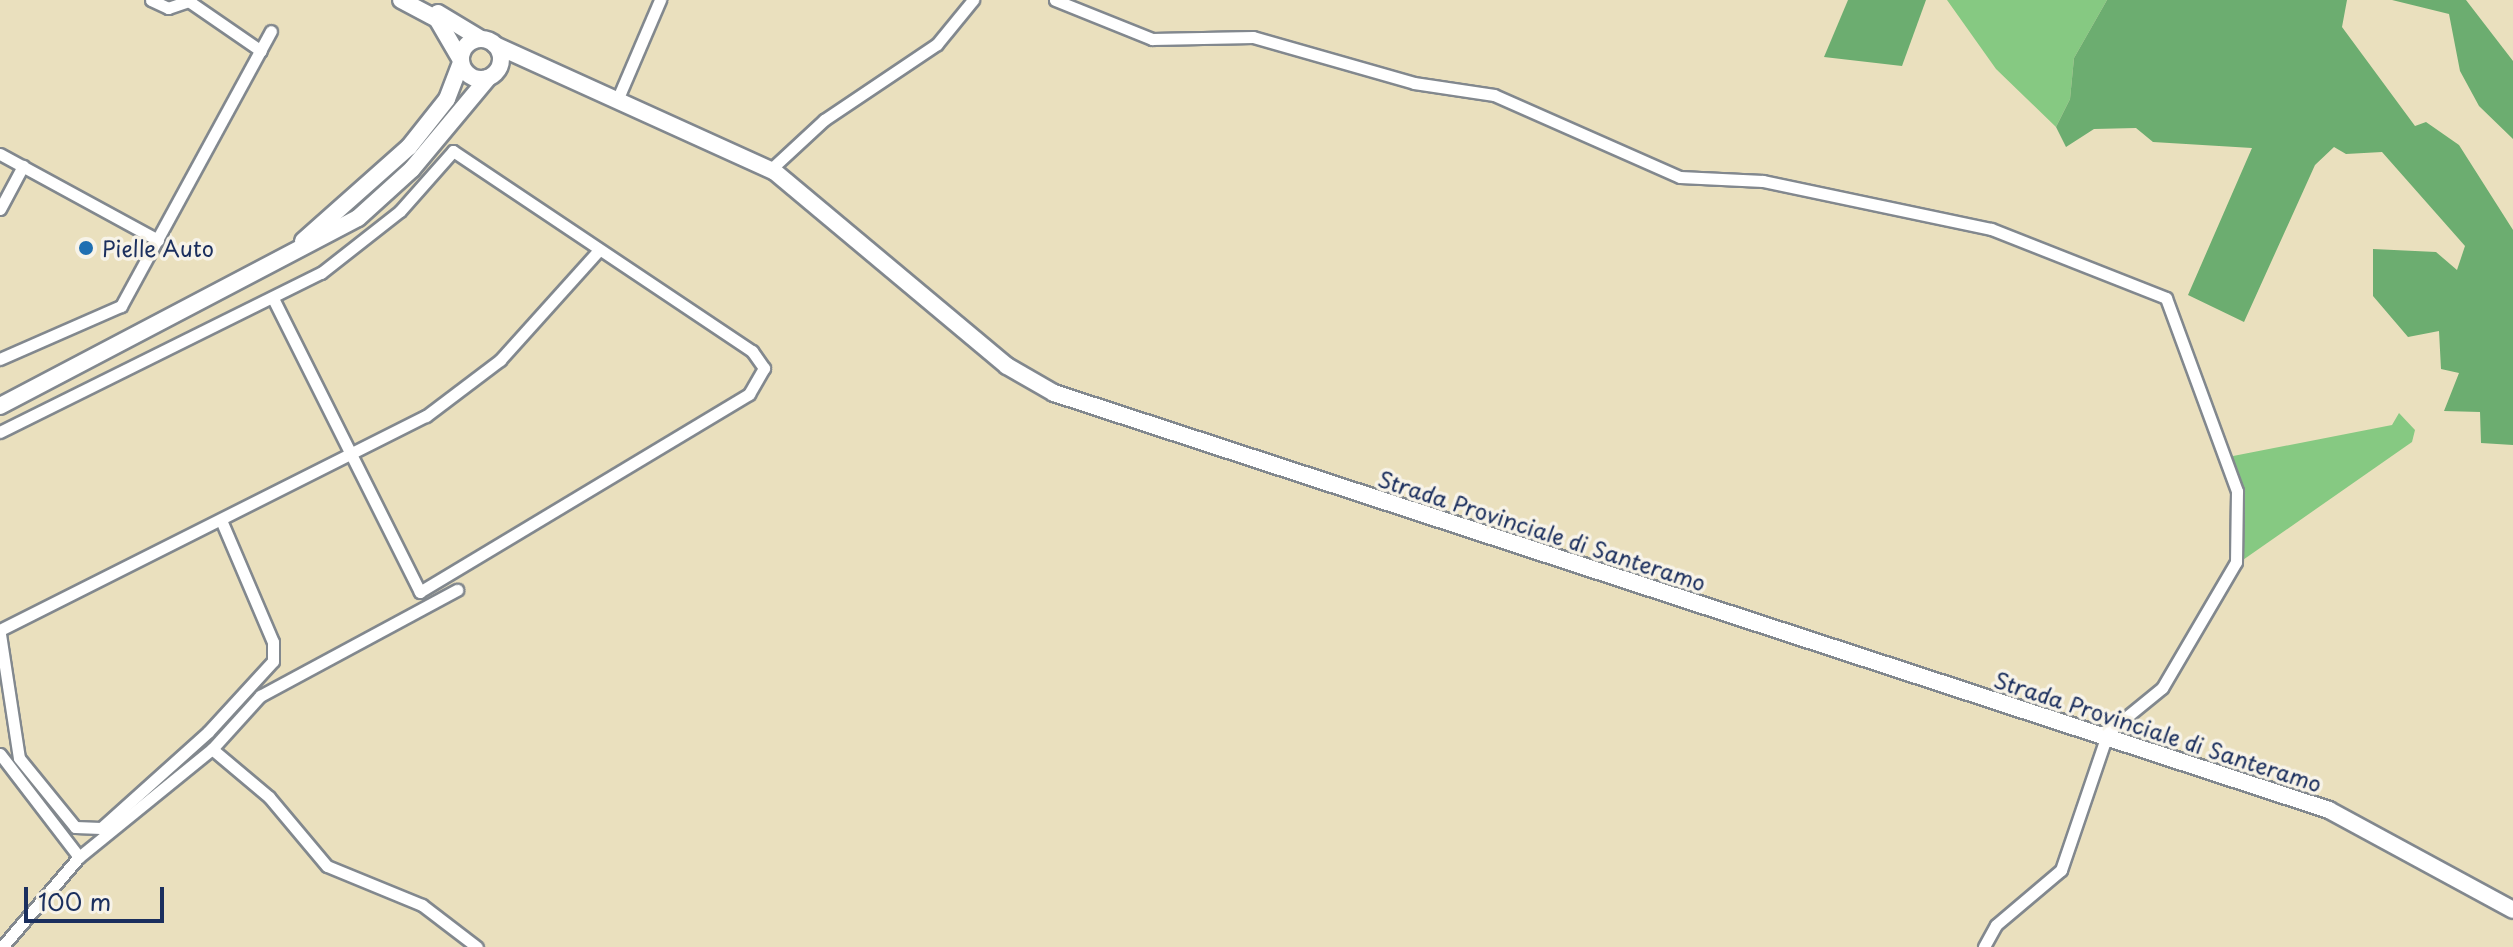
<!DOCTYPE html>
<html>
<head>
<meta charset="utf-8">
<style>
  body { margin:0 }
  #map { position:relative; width:2513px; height:947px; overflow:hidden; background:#eae0be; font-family:"Playpen Sans",sans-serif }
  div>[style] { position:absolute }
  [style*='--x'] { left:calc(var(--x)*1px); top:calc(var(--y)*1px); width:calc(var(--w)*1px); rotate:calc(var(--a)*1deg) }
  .green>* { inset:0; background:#86c982 }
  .forest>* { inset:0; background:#6cad70 }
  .roads { filter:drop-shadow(2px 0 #82888e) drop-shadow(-2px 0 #82888e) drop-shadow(0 2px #82888e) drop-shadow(0 -2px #82888e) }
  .street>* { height:11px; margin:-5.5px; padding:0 5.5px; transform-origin:5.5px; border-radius:5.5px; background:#fff }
  .secondary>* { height:16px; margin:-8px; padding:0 8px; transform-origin:8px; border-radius:8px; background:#fff }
  .secondary>.ring { margin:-8px; padding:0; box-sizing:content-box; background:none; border:16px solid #fff; border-radius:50% }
  .dots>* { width:22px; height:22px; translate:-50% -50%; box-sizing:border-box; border:4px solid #f7f3e8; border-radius:50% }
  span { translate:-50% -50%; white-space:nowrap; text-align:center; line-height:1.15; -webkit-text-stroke:7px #f7f3e8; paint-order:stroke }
  .poi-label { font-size:22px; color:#1b2f5e }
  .left { translate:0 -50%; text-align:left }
  .street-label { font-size:22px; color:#1b2f5e }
  .scale { position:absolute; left:24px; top:887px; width:140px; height:36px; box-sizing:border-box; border:4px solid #1b2f5e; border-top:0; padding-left:10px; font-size:24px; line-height:28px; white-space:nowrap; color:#1b2f5e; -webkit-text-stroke:6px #f7f3e8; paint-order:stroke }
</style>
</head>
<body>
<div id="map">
  <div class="green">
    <div style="clip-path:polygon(1947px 0,2107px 0,2074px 58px,2070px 99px,2056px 127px,1996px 69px)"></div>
    <div style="clip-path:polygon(2399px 413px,2415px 430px,2412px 442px,2240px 562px,2243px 502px,2228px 457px,2392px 425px)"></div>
  </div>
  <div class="forest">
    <div style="clip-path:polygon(1848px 0,1926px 0,1902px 66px,1824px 57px)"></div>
    <div style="clip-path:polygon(2107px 0,2347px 0,2342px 27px,2415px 126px,2426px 122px,2459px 145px,2513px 230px,2513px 445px,2481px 443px,2480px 412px,2444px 411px,2459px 373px,2441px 369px,2439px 331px,2408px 337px,2373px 296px,2373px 249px,2436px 252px,2457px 270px,2465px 246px,2382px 152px,2346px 154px,2334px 147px,2315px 165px,2244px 322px,2188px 295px,2252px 148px,2153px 142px,2136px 128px,2094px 129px,2066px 147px,2056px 127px,2070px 99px,2074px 58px)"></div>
    <div style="clip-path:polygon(2392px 0,2466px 0,2513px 61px,2513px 139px,2479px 106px,2460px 71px,2449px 14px)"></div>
  </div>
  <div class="roads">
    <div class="street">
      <div style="--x:151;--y:0;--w:19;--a:25"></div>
      <div style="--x:168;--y:8;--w:24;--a:-19"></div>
      <div style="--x:1055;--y:0;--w:105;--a:21.9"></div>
      <div style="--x:1152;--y:39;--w:101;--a:-1.1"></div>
      <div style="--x:1253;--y:37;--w:167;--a:15.9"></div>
      <div style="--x:1414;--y:83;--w:81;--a:8.5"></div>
      <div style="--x:1494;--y:95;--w:203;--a:23.8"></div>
      <div style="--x:1680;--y:177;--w:83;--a:2.8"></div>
      <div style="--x:1763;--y:181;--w:233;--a:11.9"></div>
      <div style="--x:1991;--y:229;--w:188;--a:21.5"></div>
      <div style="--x:2166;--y:298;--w:206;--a:69.8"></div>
      <div style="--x:2237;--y:491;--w:71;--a:90.8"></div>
      <div style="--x:2236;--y:562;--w:146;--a:120.4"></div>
      <div style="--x:2162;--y:688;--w:70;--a:140.8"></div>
      <div style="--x:2108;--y:732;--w:146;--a:108.8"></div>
      <div style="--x:2061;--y:870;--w:85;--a:139.8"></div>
      <div style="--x:1996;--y:925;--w:25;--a:119"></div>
      <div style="--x:190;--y:2;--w:86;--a:34.6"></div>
      <div style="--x:618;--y:98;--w:107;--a:-66.8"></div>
      <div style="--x:0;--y:154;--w:180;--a:28.6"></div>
      <div style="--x:770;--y:170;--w:74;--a:-42.8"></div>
      <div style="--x:824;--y:120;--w:136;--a:-33.9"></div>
      <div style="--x:937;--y:44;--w:57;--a:-50.7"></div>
      <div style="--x:0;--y:209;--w:49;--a:-61.9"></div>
      <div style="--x:0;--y:359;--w:132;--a:-23.7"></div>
      <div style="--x:121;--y:306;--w:313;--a:-61.4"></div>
      <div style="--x:0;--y:432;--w:358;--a:-26.4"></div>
      <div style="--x:321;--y:273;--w:100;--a:-38.1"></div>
      <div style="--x:400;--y:211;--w:80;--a:-48.5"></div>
      <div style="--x:453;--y:151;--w:360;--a:33.8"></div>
      <div style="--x:752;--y:351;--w:21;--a:55"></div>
      <div style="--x:764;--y:368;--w:30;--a:120"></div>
      <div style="--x:749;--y:394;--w:384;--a:149"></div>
      <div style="--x:420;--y:592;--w:329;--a:-116.6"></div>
      <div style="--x:0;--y:630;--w:477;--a:-26.7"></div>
      <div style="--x:426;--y:416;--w:93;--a:-37.1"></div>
      <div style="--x:500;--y:360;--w:148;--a:-48"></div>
      <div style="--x:0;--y:634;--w:125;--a:81.3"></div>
      <div style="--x:19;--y:758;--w:89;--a:50.9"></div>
      <div style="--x:75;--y:827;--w:26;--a:2"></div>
      <div style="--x:101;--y:828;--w:144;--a:-41.9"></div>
      <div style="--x:208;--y:732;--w:96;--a:-47.5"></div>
      <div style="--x:273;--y:661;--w:19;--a:-90"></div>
      <div style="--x:273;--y:642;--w:133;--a:-113.1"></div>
      <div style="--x:212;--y:749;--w:75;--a:40.1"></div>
      <div style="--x:269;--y:797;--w:90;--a:50"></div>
      <div style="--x:327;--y:866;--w:103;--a:22.3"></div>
      <div style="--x:422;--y:905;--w:69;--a:37.4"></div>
      <div style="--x:0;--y:754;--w:130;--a:52.5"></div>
      <div style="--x:2;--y:947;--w:118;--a:-49.5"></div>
      <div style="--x:79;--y:857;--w:171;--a:-39.1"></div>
      <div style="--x:212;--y:749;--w:72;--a:-47.8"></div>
      <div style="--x:260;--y:696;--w:224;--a:-28.3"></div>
    </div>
    <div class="secondary">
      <div style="--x:401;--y:0;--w:41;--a:27.8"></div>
      <div style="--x:437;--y:19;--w:48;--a:59.7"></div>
      <div style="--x:438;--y:13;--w:50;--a:31.2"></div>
      <div class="ring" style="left:461px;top:39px;width:24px;height:24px"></div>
      <div style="--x:495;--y:45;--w:307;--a:24.4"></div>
      <div style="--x:775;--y:172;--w:302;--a:39.9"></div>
      <div style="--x:1007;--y:366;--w:54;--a:29.9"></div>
      <div style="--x:1054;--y:393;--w:1341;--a:18.11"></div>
      <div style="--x:2329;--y:810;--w:209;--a:28.5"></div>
      <div style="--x:303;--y:241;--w:142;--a:-41.6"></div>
      <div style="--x:409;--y:147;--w:61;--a:-51.6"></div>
      <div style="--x:447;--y:99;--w:39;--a:-69"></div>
      <div style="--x:0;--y:406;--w:404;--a:-27.7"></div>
      <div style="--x:358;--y:218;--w:73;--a:-42.2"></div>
      <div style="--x:412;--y:169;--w:119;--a:-50.1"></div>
    </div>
  </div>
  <div class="dots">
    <div style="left:86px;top:248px;background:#1f6fb2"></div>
  </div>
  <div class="poi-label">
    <span class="left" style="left:102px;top:248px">Pielle Auto</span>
  </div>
  <div class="street-label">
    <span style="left:1542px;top:530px;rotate:18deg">Strada Provinciale di Santeramo</span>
    <span style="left:2158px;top:731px;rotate:18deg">Strada Provinciale di Santeramo</span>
  </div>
  <div class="scale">100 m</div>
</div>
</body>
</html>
